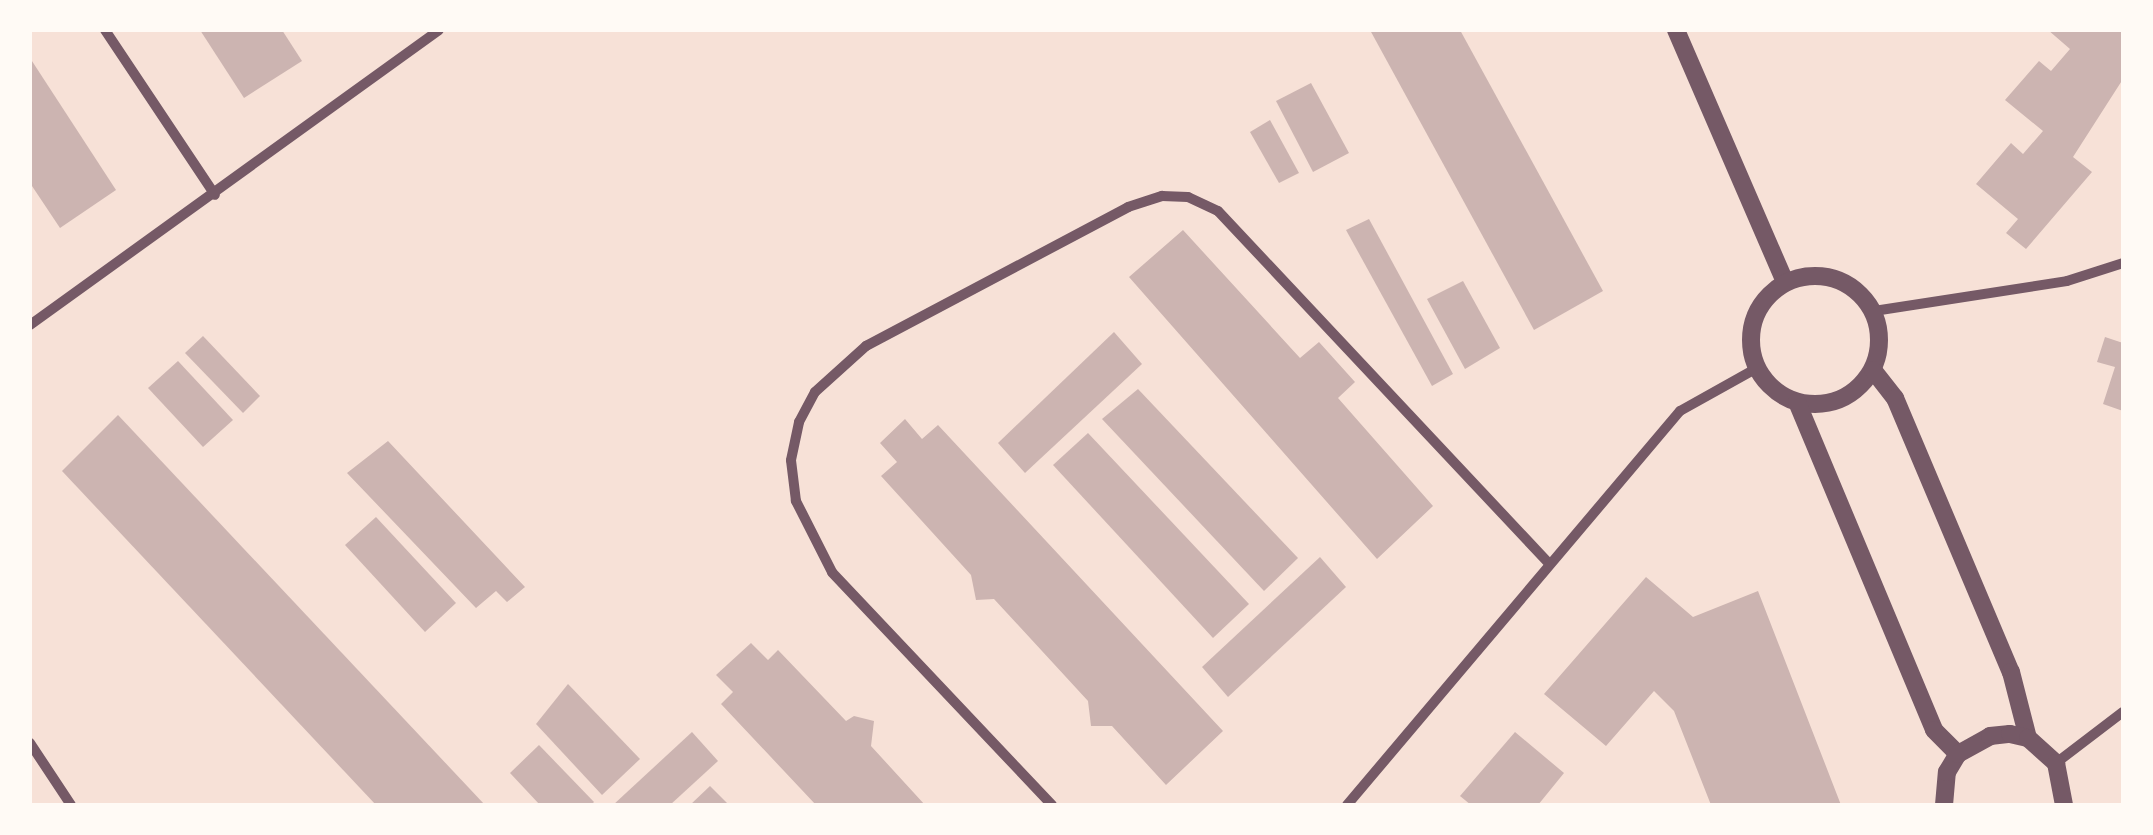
<!DOCTYPE html>
<html>
<head>
<meta charset="utf-8">
<style>
  body { margin:0 }
  #map { position:relative; width:2153px; height:835px; overflow:hidden; background:#f7e1d7; font-family:Karla,sans-serif }
  div>[style] { position:absolute }
  [style*='--x'] { left:calc(var(--x)*1px); top:calc(var(--y)*1px); width:calc(var(--w)*1px); rotate:calc(var(--a)*1deg) }
  .building>* { inset:0; background:#ccb4b1 }
  .minor>* { height:10px; margin:-5px; padding:0 5px; transform-origin:5px; border-radius:5px; background:#755966 }
  .tertiary>* { height:18px; margin:-9px; padding:0 9px; transform-origin:9px; border-radius:9px; background:#755966 }
  .tertiary>.ring { margin:-9px; padding:0; box-sizing:content-box; background:none; border:18px solid #755966; border-radius:50% }
  span { translate:-50% -50%; white-space:nowrap; text-align:center; line-height:1.15; -webkit-text-stroke:8px #fffaf5; paint-order:stroke }
  .frame { position:absolute; inset:0; border:32px solid #fffaf5; pointer-events:none }
</style>
</head>
<body>
<div id="map">
  <div class="building">
    <div style="clip-path:polygon(200px 30px,282px 30px,302px 61px,244px 98px)"></div>
    <div style="clip-path:polygon(1370px 30px,1460px 30px,1603px 291px,1534px 330px)"></div>
    <div style="clip-path:polygon(2048px 30px,2123px 30px,2123px 79px,2073px 157px,2092px 172px,2026px 249px,2006px 233px,2018px 219px,1976px 184px,2011px 143px,2023px 154px,2043px 131px,2005px 100px,2039px 61px,2051px 71px,2070px 49px)"></div>
    <div style="clip-path:polygon(30px 58px,116px 190px,60px 228px,30px 183px)"></div>
    <div style="clip-path:polygon(1311px 83px,1349px 153px,1313px 172px,1276px 101px)"></div>
    <div style="clip-path:polygon(1270px 120px,1299px 173px,1279px 183px,1250px 132px)"></div>
    <div style="clip-path:polygon(1369px 219px,1453px 374px,1432px 386px,1346px 230px)"></div>
    <div style="clip-path:polygon(1183px 230px,1300px 358px,1319px 342px,1355px 382px,1338px 398px,1433px 506px,1377px 559px,1129px 277px)"></div>
    <div style="clip-path:polygon(1463px 281px,1500px 348px,1465px 369px,1427px 299px)"></div>
    <div style="clip-path:polygon(1114px 332px,1142px 364px,1025px 473px,998px 443px)"></div>
    <div style="clip-path:polygon(203px 336px,260px 396px,243px 413px,185px 353px)"></div>
    <div style="clip-path:polygon(2105px 337px,2123px 343px,2123px 411px,2103px 404px,2115px 367px,2097px 362px)"></div>
    <div style="clip-path:polygon(178px 361px,233px 420px,203px 447px,148px 388px)"></div>
    <div style="clip-path:polygon(1138px 389px,1298px 558px,1264px 591px,1102px 419px)"></div>
    <div style="clip-path:polygon(118px 415px,485px 805px,376px 805px,62px 471px)"></div>
    <div style="clip-path:polygon(905px 419px,922px 439px,938px 425px,1223px 731px,1166px 785px,1112px 726px,1091px 726px,1088px 701px,994px 599px,976px 600px,971px 575px,881px 476px,897px 462px,880px 443px)"></div>
    <div style="clip-path:polygon(1088px 433px,1249px 604px,1213px 638px,1053px 465px)"></div>
    <div style="clip-path:polygon(388px 441px,525px 587px,507px 602px,496px 591px,476px 608px,347px 473px)"></div>
    <div style="clip-path:polygon(376px 517px,456px 603px,425px 632px,345px 545px)"></div>
    <div style="clip-path:polygon(1320px 557px,1346px 587px,1228px 697px,1202px 667px)"></div>
    <div style="clip-path:polygon(1646px 577px,1693px 617px,1758px 591px,1841px 805px,1711px 805px,1674px 711px,1654px 691px,1606px 746px,1544px 694px)"></div>
    <div style="clip-path:polygon(751px 643px,768px 660px,778px 650px,846px 721px,854px 716px,874px 721px,871px 746px,925px 805px,816px 805px,721px 704px,733px 692px,716px 675px)"></div>
    <div style="clip-path:polygon(568px 684px,640px 759px,602px 795px,536px 724px)"></div>
    <div style="clip-path:polygon(692px 732px,718px 761px,670px 805px,613px 805px)"></div>
    <div style="clip-path:polygon(1515px 732px,1564px 773px,1538px 805px,1471px 805px,1460px 796px)"></div>
    <div style="clip-path:polygon(539px 745px,594px 802px,591px 805px,540px 805px,510px 773px)"></div>
    <div style="clip-path:polygon(710px 786px,729px 805px,690px 805px)"></div>
  </div>
  <div class="minor">
    <div style="--x:105;--y:30;--w:198;--a:56.3"></div>
    <div style="--x:1874;--y:311;--w:195;--a:-8.8"></div>
    <div style="--x:2067;--y:281;--w:59;--a:-17.8"></div>
    <div style="--x:30;--y:325;--w:504;--a:-35.8"></div>
    <div style="--x:30;--y:743;--w:74;--a:56.5"></div>
    <div style="--x:2056;--y:763;--w:84;--a:-37.3"></div>
    <div style="--x:1052;--y:805;--w:320;--a:-133.4"></div>
    <div style="--x:832;--y:572;--w:80;--a:-116.9"></div>
    <div style="--x:796;--y:501;--w:41;--a:-97"></div>
    <div style="--x:791;--y:460;--w:39;--a:-78"></div>
    <div style="--x:799;--y:422;--w:34;--a:-62"></div>
    <div style="--x:815;--y:392;--w:69;--a:-42"></div>
    <div style="--x:866;--y:346;--w:297;--a:-27.9"></div>
    <div style="--x:1128;--y:207;--w:36;--a:-18"></div>
    <div style="--x:1162;--y:196;--w:26;--a:2"></div>
    <div style="--x:1188;--y:197;--w:33;--a:25"></div>
    <div style="--x:1218;--y:211;--w:482;--a:46.8"></div>
    <div style="--x:1347;--y:805;--w:516;--a:-49.8"></div>
    <div style="--x:1680;--y:411;--w:88;--a:-29.2"></div>
  </div>
  <div class="tertiary">
    <div style="--x:1676;--y:30;--w:275;--a:66.6"></div>
    <div class="ring" style="left:1751px;top:276px;width:110px;height:110px"></div>
    <div style="--x:1873;--y:370;--w:36;--a:52"></div>
    <div style="--x:1895;--y:398;--w:298;--a:67.1"></div>
    <div style="--x:2011;--y:672;--w:68;--a:75.6"></div>
    <div style="--x:1797;--y:402;--w:355;--a:67.3"></div>
    <div style="--x:1934;--y:730;--w:34;--a:45"></div>
    <div style="--x:1944;--y:805;--w:33;--a:-85"></div>
    <div style="--x:1947;--y:772;--w:21;--a:-59"></div>
    <div style="--x:1958;--y:754;--w:37;--a:-29"></div>
    <div style="--x:1990;--y:736;--w:20;--a:-6"></div>
    <div style="--x:2010;--y:734;--w:18;--a:13"></div>
    <div style="--x:2028;--y:738;--w:38;--a:42"></div>
    <div style="--x:2056;--y:763;--w:43;--a:79.2"></div>
  </div>
  <div class="frame"></div>
</div>
</body>
</html>
